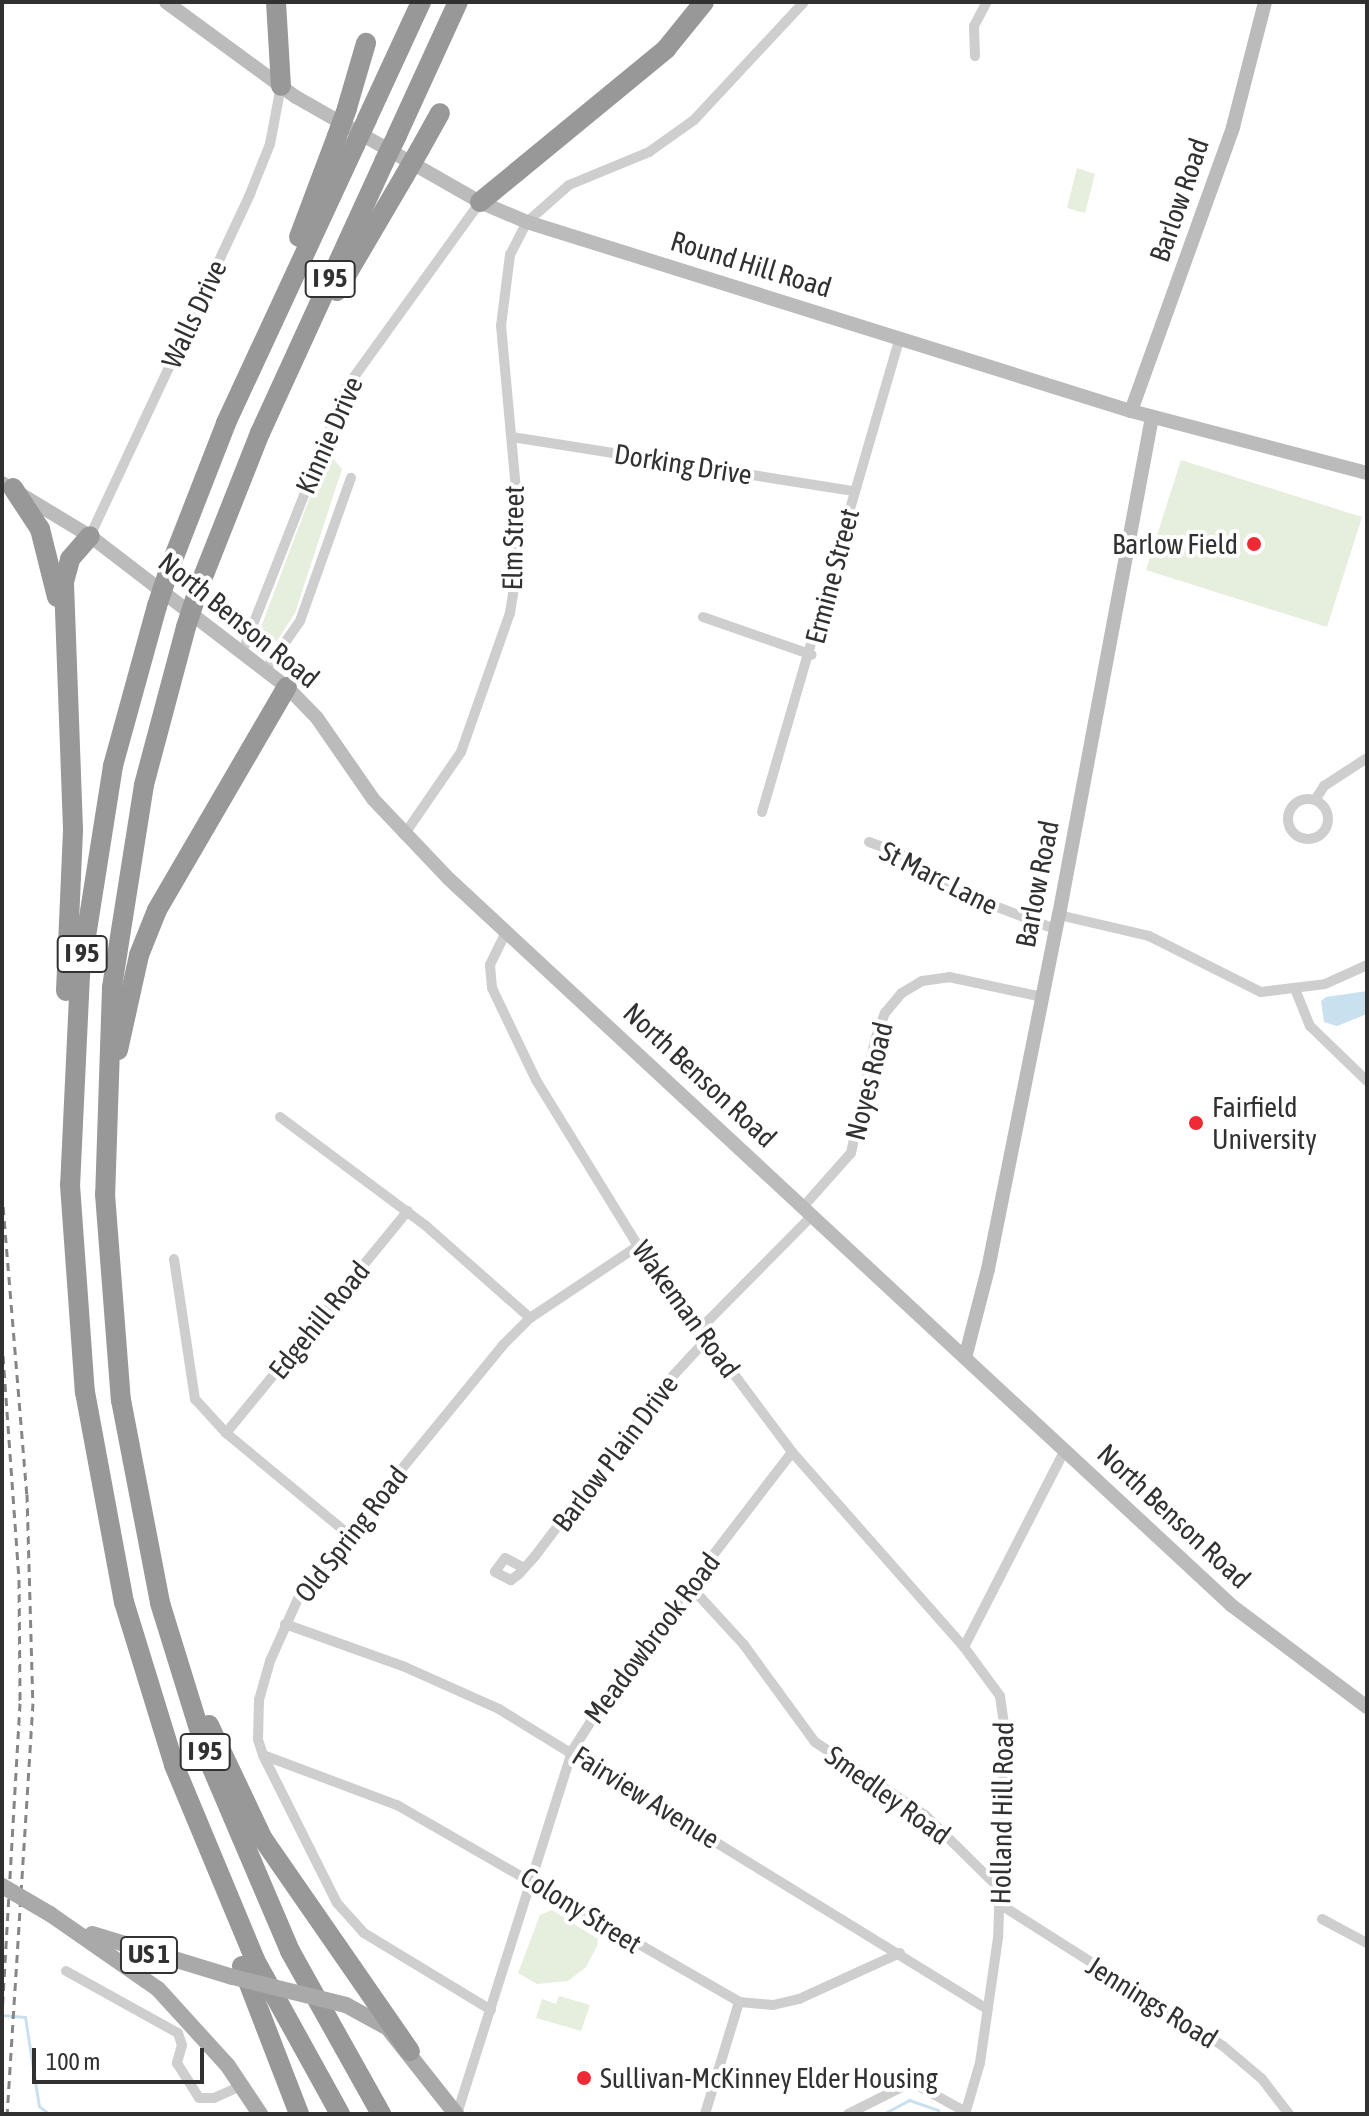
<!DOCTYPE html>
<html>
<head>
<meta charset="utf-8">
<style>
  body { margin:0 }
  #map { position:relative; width:1369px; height:2116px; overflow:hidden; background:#fff; font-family:"Asap Condensed",sans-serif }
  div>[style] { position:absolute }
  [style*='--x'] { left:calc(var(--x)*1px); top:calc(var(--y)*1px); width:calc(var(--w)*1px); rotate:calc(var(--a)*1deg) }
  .green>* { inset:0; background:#e6eede }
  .water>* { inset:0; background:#c9e0ef }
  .stream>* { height:3px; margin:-1.5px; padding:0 1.5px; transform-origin:1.5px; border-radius:1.5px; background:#c9e0ef }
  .street>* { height:10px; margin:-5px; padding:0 5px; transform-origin:5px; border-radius:5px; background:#cecece }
  .street>.ring { margin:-5px; padding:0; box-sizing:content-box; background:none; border:10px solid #cecece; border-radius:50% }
  .secondary>* { height:14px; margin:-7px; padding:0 7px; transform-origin:7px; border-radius:7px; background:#bbb }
  .primary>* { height:16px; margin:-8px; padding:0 8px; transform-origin:8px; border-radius:8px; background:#a9a9a9 }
  .highway>* { height:20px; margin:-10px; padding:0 10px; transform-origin:10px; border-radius:10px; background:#989898 }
  .rail>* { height:3px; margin-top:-1.5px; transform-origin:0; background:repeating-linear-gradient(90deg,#868686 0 8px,transparent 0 14px) }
  .primary-bridge>* { height:16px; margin:-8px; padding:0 8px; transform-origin:8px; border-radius:8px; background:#a9a9a9 }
  .highway-bridge>* { height:20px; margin:-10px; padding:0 10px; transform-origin:10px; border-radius:10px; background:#989898 }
  .dots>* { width:22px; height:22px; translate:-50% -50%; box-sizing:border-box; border:4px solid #fff; border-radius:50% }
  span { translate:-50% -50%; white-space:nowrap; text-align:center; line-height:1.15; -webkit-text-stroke:8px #fff; paint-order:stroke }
  .shield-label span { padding:2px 6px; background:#fff; border:2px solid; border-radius:6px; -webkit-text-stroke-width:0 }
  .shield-label { font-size:26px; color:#313131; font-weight:700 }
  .street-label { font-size:28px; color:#313131 }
  .poi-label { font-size:28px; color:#313131 }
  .right { translate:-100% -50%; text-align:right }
  .left { translate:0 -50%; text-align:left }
  .frame { position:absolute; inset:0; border:4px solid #313131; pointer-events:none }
  .scale { position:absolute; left:32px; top:2048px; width:172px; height:36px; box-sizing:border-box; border:4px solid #313131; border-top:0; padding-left:10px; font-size:24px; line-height:28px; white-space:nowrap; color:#313131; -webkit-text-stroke:6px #fff; paint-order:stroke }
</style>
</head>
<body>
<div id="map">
  <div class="green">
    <div style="clip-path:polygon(1077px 168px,1095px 174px,1085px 213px,1067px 208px)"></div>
    <div style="clip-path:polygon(327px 452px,342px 469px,295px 613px,277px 641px,258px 635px)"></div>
    <div style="clip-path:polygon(1181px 460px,1362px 517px,1327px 627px,1146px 570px)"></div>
    <div style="clip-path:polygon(552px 1910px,598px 1939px,597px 1946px,586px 1967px,568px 1981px,537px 1984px,518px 1973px,540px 1915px)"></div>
    <div style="clip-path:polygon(559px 1996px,590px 2005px,581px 2031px,536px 2018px,542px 1999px,556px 2004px)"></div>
  </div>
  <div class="water">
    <div style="clip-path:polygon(1367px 991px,1367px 1014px,1337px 1026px,1324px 1022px,1321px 1001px,1326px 997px)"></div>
  </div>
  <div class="stream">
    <div style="--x:2;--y:2015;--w:23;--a:5"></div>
    <div style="--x:25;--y:2017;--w:90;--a:81.1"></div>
    <div style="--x:39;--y:2106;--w:13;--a:39"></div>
    <div style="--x:883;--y:2114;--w:30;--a:-28"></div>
    <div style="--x:909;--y:2100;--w:31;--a:19"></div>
  </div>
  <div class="street">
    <div style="--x:975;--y:56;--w:30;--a:-92"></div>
    <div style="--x:974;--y:26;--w:27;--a:-62"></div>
    <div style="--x:512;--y:437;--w:346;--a:9"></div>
    <div style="--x:90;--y:536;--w:378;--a:-64.9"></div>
    <div style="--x:250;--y:194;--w:54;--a:-68.2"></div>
    <div style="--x:270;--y:144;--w:59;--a:-79.3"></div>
    <div style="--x:703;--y:617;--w:115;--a:19.2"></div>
    <div style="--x:243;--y:650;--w:282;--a:-68.5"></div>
    <div style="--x:346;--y:388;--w:229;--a:-54.2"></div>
    <div style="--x:267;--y:668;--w:57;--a:-54.9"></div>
    <div style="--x:300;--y:621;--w:152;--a:-70.4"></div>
    <div class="ring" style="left:1288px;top:799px;width:30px;height:30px"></div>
    <div style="--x:1315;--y:800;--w:17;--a:-57"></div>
    <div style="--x:1324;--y:786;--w:51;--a:-33.1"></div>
    <div style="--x:762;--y:812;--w:494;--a:-73.8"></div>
    <div style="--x:404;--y:835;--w:101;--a:-55.5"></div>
    <div style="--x:461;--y:752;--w:147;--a:-70.6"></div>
    <div style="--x:510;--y:613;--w:36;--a:-81"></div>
    <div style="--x:516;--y:577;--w:87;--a:-90"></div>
    <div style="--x:516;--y:490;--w:165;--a:-95.2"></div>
    <div style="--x:501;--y:326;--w:72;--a:-82.8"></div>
    <div style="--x:510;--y:255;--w:37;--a:-63"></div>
    <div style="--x:527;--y:222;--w:56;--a:-41.4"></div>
    <div style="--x:569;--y:185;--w:87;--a:-22.4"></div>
    <div style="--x:649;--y:152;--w:55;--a:-35.4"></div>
    <div style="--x:694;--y:120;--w:161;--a:-47"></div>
    <div style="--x:869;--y:842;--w:32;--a:20"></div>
    <div style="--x:899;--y:853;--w:69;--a:33.7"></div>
    <div style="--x:956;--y:891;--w:106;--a:21"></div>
    <div style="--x:1059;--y:915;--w:92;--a:13.1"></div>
    <div style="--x:1149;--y:936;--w:125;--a:26.6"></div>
    <div style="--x:1261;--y:992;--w:64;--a:-7.1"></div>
    <div style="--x:1325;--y:984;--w:46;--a:-24.3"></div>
    <div style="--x:507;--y:930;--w:39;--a:116"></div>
    <div style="--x:490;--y:965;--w:23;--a:85"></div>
    <div style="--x:492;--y:988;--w:102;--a:64.4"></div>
    <div style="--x:536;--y:1080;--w:195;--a:58.4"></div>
    <div style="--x:638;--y:1246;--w:257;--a:53.2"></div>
    <div style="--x:792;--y:1452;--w:260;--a:48.6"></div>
    <div style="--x:964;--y:1647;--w:61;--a:53.7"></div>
    <div style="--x:1000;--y:1696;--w:35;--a:82"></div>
    <div style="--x:1005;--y:1731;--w:207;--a:91.9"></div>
    <div style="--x:998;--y:1938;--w:126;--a:98.2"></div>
    <div style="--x:980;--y:2063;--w:53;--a:106.4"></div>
    <div style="--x:1295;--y:989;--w:40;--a:68"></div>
    <div style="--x:1310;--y:1026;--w:79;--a:44"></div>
    <div style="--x:280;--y:1117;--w:181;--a:36.7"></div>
    <div style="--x:425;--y:1225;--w:140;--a:41.5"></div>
    <div style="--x:803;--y:1207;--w:72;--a:-48.4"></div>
    <div style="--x:851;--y:1153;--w:116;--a:-78"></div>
    <div style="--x:875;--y:1040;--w:29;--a:-70"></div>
    <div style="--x:885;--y:1013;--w:26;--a:-50"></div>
    <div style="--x:902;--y:993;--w:23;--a:-31"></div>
    <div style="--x:922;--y:981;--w:27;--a:-8"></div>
    <div style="--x:949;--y:977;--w:95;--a:12.1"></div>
    <div style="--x:174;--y:1259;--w:142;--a:81.5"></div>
    <div style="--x:195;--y:1399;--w:46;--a:47.6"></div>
    <div style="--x:226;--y:1433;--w:157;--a:39.6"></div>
    <div style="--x:700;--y:1329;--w:161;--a:-45.3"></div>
    <div style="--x:226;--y:1433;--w:287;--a:-50.7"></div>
    <div style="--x:524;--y:1568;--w:21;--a:-152"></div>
    <div style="--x:505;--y:1558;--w:17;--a:126"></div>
    <div style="--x:495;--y:1572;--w:18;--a:27"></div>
    <div style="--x:511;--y:1580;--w:10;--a:-37"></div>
    <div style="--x:519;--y:1574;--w:24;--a:-48"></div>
    <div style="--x:535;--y:1556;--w:223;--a:-52.7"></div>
    <div style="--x:670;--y:1379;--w:54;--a:-47.2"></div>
    <div style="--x:690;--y:1586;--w:80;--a:47.5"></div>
    <div style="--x:744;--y:1645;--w:120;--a:53.8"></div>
    <div style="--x:815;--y:1742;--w:132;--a:33.6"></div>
    <div style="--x:925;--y:1815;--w:105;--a:44.6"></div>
    <div style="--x:285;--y:1624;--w:127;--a:19.7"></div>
    <div style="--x:405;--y:1667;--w:103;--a:24.1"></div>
    <div style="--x:499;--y:1709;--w:573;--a:31.58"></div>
    <div style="--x:964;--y:1647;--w:221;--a:-62.9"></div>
    <div style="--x:263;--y:1755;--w:143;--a:20.5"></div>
    <div style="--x:397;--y:1805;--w:395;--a:29.9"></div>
    <div style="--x:739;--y:2002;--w:34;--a:5"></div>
    <div style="--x:773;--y:2005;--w:27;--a:-13"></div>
    <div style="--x:799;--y:1999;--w:111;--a:-24.5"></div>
    <div style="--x:1001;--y:1905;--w:263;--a:32.4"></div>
    <div style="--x:1223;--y:2046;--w:51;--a:40.2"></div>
    <div style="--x:1262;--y:2079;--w:44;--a:52.4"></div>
    <div style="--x:1322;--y:1919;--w:51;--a:28.1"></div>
    <div style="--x:66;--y:1971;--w:128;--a:29"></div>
    <div style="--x:178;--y:2033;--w:13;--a:72"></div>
    <div style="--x:182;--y:2045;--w:19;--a:106"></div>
    <div style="--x:177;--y:2063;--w:41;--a:57.8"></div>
    <div style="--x:199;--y:2098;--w:15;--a:0"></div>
    <div style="--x:214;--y:2098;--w:30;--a:-24"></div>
    <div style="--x:491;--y:2010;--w:149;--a:-148.8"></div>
    <div style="--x:364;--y:1933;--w:40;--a:-132"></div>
    <div style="--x:337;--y:1903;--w:165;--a:-116.6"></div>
    <div style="--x:263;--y:1755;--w:16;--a:-108"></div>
    <div style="--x:258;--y:1740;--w:40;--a:-88.6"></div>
    <div style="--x:259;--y:1700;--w:41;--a:-74.2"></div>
    <div style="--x:270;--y:1661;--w:76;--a:-65.8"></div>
    <div style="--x:301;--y:1592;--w:318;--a:-50.7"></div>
    <div style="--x:502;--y:1346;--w:40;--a:-45"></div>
    <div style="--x:530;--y:1318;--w:130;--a:-33.7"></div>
    <div style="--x:457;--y:2114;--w:381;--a:-72.4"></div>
    <div style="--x:572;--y:1751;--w:85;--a:-57.4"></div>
    <div style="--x:618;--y:1679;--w:286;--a:-52.5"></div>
    <div style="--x:705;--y:2114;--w:117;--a:-73.1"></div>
    <div style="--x:848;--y:2114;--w:65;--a:-26.6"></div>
    <div style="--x:906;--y:2085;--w:11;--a:0"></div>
    <div style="--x:917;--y:2085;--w:56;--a:28.9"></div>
  </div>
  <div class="secondary">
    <div style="--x:166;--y:2;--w:161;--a:36.2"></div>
    <div style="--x:296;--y:97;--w:212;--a:29.7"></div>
    <div style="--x:480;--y:202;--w:51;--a:23.1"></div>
    <div style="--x:527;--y:222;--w:633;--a:17.38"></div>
    <div style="--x:1131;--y:411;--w:244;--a:14.7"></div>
    <div style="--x:1131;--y:411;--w:302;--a:-70.2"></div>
    <div style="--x:1233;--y:127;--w:129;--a:-75.6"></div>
    <div style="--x:2;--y:483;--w:103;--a:31.1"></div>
    <div style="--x:90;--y:536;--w:248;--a:37.5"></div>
    <div style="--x:287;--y:687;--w:43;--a:45.9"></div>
    <div style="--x:317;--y:718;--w:98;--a:55.3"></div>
    <div style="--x:373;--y:799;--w:110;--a:46.5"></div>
    <div style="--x:449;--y:879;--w:1067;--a:42.87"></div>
    <div style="--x:1231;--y:1605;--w:170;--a:36.9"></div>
    <div style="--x:965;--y:1358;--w:92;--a:-75.5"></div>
    <div style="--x:988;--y:1269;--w:361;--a:-78.7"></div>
    <div style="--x:1059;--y:915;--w:507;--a:-79.42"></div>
  </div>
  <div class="primary">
    <div style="--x:50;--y:1914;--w:131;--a:34.8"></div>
    <div style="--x:158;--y:1989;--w:104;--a:47.7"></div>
    <div style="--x:228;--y:2066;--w:58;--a:56.3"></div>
    <div style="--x:92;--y:1934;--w:147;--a:17"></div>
    <div style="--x:346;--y:2005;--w:48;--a:28.7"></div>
    <div style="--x:388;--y:2028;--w:110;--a:51.7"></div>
  </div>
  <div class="highway">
    <div style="--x:276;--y:2;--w:84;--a:86.6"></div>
    <div style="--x:347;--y:108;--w:68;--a:-73.7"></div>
    <div style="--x:367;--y:119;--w:129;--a:-65.2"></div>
    <div style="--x:397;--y:135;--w:146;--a:-65.4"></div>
    <div style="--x:420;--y:149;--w:41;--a:-60.9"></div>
    <div style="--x:480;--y:202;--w:241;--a:-39.4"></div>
    <div style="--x:666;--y:49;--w:60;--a:-51"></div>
    <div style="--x:299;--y:237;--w:108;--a:-69.4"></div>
    <div style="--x:337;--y:291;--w:134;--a:-59.6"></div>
    <div style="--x:13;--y:488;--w:49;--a:56.6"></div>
    <div style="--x:40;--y:529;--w:70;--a:76"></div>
    <div style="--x:170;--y:567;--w:155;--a:-68.7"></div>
    <div style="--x:226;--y:423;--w:306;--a:-65.1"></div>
    <div style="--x:199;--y:587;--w:166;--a:-68.4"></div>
    <div style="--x:260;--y:433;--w:298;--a:-65.4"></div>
    <div style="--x:157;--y:606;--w:166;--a:105.4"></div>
    <div style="--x:113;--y:766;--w:212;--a:99"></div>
    <div style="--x:80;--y:975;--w:210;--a:92.7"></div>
    <div style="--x:70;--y:1185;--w:208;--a:85.9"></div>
    <div style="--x:85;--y:1392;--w:214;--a:79.5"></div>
    <div style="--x:124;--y:1602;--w:170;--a:72.9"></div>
    <div style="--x:174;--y:1765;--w:211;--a:67.4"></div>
    <div style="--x:255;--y:1960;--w:176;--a:61.1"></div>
    <div style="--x:186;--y:627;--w:163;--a:104.9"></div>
    <div style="--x:144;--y:785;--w:206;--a:99"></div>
    <div style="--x:112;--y:988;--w:206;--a:91.9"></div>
    <div style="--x:105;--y:1194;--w:207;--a:85.6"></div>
    <div style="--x:121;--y:1400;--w:207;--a:79.1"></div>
    <div style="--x:160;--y:1603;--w:165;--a:72.8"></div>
    <div style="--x:209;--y:1761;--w:207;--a:66.9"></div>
    <div style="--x:290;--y:1951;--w:187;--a:60.8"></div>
    <div style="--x:66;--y:991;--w:162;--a:-87.5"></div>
    <div style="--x:73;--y:829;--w:247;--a:-92.1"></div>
    <div style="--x:64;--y:582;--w:24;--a:-75"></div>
    <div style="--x:70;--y:559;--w:30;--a:-49"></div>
    <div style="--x:118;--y:1050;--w:97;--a:-77.5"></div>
    <div style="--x:139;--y:955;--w:48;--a:-68.2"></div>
    <div style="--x:157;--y:910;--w:258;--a:-59.8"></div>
    <div style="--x:209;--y:1725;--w:126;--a:64.7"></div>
    <div style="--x:263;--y:1839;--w:258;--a:55.3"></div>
    <div style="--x:242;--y:1966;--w:159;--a:68.9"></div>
  </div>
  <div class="rail">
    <div style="--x:2;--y:1193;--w:302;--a:85.3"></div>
    <div style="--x:27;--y:1494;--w:209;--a:88.4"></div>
    <div style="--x:33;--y:1703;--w:412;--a:93.6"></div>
    <div style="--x:2;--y:1342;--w:239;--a:85.9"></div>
    <div style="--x:19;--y:1580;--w:123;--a:89.5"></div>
    <div style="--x:20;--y:1703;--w:317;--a:93.3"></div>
  </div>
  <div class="primary-bridge">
    <div style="--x:2;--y:1886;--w:56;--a:30.3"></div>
    <div style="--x:233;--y:1977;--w:116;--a:13.9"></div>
  </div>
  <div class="highway-bridge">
    <div style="--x:337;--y:136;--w:30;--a:-70"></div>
    <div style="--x:355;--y:145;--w:29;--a:-65"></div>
    <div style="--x:384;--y:162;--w:30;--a:-64"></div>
    <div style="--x:405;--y:175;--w:30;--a:-60"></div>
    <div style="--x:157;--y:606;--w:41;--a:-71.6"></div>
    <div style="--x:186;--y:627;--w:42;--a:-72"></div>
  </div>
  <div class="dots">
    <div style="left:1254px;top:544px;background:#f02a35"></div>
    <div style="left:1196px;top:1123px;background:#f02a35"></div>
    <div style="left:584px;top:2078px;background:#f02a35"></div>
  </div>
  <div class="shield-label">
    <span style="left:330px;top:279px">I 95</span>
    <span style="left:82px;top:954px">I 95</span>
    <span style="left:205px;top:1752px">I 95</span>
    <span style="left:149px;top:1955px">US 1</span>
  </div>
  <div class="street-label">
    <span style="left:1179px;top:200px;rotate:-71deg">Barlow Road</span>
    <span style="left:751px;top:264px;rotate:17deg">Round Hill Road</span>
    <span style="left:194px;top:314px;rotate:-65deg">Walls Drive</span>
    <span style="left:329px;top:435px;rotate:-66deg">Kinnie Drive</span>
    <span style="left:683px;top:464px;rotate:9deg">Dorking Drive</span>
    <span style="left:513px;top:538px;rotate:-89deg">Elm Street</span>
    <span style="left:832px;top:576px;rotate:-75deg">Ermine Street</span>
    <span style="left:239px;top:620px;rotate:39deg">North Benson Road</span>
    <span style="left:939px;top:878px;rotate:27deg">St Marc Lane</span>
    <span style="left:1037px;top:884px;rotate:-79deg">Barlow Road</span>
    <span style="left:700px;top:1075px;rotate:43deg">North Benson Road</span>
    <span style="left:869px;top:1081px;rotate:-76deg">Noyes Road</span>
    <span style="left:686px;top:1309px;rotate:54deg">Wakeman Road</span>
    <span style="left:319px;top:1320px;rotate:-51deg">Edgehill Road</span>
    <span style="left:615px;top:1453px;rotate:-53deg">Barlow Plain Drive</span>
    <span style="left:1174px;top:1516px;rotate:43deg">North Benson Road</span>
    <span style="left:351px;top:1534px;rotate:-52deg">Old Spring Road</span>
    <span style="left:652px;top:1638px;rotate:-53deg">Meadowbrook Road</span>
    <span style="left:888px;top:1795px;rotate:36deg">Smedley Road</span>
    <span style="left:646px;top:1797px;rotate:32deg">Fairview Avenue</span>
    <span style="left:1002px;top:1813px;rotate:-89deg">Holland Hill Road</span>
    <span style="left:581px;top:1910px;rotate:32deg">Colony Street</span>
    <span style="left:1152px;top:2002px;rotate:32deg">Jennings Road</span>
  </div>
  <div class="poi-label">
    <span class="right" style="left:1238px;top:544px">Barlow Field</span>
    <span class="left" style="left:1212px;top:1123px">Fairfield<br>University</span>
    <span class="left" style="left:600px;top:2078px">Sullivan-McKinney Elder Housing</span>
  </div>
  <div class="frame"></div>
  <div class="scale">100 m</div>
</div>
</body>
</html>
